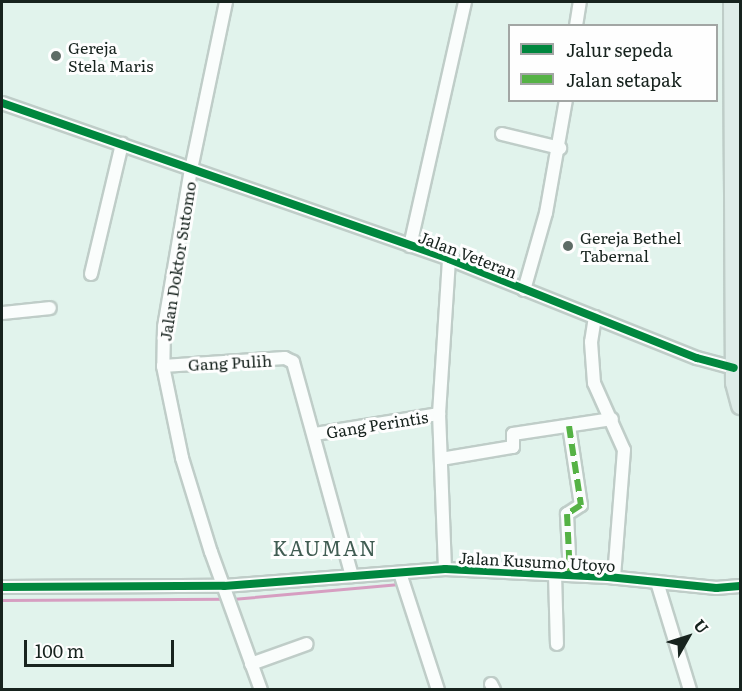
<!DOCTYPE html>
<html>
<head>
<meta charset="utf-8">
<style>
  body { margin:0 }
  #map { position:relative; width:742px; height:691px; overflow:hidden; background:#e1f3ec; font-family:Literata,serif }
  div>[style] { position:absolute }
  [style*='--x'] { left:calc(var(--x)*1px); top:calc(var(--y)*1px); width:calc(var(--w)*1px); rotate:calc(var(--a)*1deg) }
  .stream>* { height:3px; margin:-1.5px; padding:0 1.5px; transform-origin:1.5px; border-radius:1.5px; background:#d69ec1 }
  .roads { filter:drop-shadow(2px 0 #bfcdc8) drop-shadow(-2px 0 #bfcdc8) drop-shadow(0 2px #bfcdc8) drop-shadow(0 -2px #bfcdc8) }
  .minor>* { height:12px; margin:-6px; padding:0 6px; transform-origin:6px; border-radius:6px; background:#fafdfc }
  .major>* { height:16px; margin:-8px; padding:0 8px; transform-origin:8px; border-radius:8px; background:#deece8 }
  .quiet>* { height:6px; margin-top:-3px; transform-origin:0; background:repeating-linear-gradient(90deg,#55b245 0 12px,transparent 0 18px) }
  .cycleway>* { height:8px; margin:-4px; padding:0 4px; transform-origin:4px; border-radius:4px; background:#00873e }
  .dots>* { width:16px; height:16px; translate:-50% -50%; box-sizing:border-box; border:3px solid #fefefe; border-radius:50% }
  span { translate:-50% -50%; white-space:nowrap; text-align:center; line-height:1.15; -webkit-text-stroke:6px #fefefe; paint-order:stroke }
  .poi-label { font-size:16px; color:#17231e }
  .left { translate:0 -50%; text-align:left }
  .street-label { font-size:16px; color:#17231e }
  .quarter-label { font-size:20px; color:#415d53; letter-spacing:1.5px }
  .frame { position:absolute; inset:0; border:3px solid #17231e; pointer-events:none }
  .legend { position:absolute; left:508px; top:24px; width:210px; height:78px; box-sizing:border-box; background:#fefefe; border:2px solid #a2a6a4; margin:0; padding:8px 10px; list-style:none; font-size:18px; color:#17231e }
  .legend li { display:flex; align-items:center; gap:12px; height:30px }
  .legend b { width:30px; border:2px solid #a2a6a4 }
  .north { position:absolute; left:658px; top:607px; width:60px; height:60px; -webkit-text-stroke:4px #fefefe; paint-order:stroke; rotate:51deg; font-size:16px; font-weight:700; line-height:24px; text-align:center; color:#17231e }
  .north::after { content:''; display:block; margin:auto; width:21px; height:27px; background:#17231e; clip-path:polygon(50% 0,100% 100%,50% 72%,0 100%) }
  .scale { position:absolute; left:24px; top:640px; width:150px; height:27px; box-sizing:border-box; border:3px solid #17231e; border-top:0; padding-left:8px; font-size:18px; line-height:21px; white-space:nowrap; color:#17231e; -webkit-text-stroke:4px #fefefe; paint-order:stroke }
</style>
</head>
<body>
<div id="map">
  <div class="stream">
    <div style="--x:232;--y:599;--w:168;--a:-5.1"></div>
    <div style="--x:2;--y:600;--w:224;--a:-0.3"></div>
  </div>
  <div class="roads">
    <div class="minor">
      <div style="--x:226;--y:2;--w:171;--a:101.8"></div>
      <div style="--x:191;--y:169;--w:160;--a:99.7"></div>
      <div style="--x:164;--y:327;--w:39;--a:91"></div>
      <div style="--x:163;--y:366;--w:94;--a:78.3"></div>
      <div style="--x:182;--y:458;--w:98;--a:72.9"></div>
      <div style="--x:211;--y:552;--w:147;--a:70.1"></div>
      <div style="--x:576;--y:26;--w:24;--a:-81"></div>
      <div style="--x:2;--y:103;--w:473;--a:19.2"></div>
      <div style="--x:449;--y:259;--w:267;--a:21.8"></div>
      <div style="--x:697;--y:358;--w:38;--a:15"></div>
      <div style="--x:502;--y:134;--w:60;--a:13.6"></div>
      <div style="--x:410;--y:246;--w:250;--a:-77.3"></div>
      <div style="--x:91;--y:274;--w:134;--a:-76.6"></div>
      <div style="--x:524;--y:290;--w:80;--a:-74.1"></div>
      <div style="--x:546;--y:213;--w:115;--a:-80"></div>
      <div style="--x:2;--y:313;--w:48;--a:-5.9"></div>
      <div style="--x:595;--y:317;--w:25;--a:99"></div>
      <div style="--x:591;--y:342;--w:41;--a:85.8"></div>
      <div style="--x:594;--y:383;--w:73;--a:65.9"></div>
      <div style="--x:624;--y:450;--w:128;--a:94.5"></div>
      <div style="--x:163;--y:366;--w:122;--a:-3.8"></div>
      <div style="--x:285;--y:358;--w:9;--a:27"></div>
      <div style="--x:293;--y:362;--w:222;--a:74.6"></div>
      <div style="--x:569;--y:426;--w:80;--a:81.4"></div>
      <div style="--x:581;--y:505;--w:17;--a:147"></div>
      <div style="--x:567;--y:514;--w:61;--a:87.2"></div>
      <div style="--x:315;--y:434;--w:126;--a:-9.2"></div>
      <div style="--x:441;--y:459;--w:73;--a:-9.5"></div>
      <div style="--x:513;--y:447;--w:13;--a:-90"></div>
      <div style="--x:513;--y:434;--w:100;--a:-8.6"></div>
      <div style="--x:445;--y:569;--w:155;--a:-92.2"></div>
      <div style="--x:439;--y:414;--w:155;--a:-86.3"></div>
      <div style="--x:400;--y:573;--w:123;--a:72"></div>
      <div style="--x:555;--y:574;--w:70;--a:88.4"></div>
      <div style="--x:657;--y:582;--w:113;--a:73"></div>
      <div style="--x:2;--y:587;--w:222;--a:-0.3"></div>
      <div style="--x:224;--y:586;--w:222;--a:-4.4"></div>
      <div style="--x:445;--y:569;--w:163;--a:2.8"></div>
      <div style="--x:608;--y:577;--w:109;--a:5.8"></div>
      <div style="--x:716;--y:588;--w:24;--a:-5"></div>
      <div style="--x:251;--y:664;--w:59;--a:-19.7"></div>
      <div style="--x:491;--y:684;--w:7;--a:63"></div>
    </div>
    <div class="major">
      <div style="--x:732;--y:2;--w:381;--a:89.7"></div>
      <div style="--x:734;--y:383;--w:24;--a:75"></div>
    </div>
  </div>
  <div class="quiet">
    <div style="--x:569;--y:426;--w:80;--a:81.4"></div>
    <div style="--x:581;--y:505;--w:17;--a:147"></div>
    <div style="--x:567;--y:514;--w:61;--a:87.2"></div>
  </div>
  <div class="cycleway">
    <div style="--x:2;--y:103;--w:473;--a:19.2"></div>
    <div style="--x:449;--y:259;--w:267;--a:21.8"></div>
    <div style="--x:697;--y:358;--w:38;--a:15"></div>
    <div style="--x:2;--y:587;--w:222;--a:-0.3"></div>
    <div style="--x:224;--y:586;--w:222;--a:-4.4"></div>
    <div style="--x:445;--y:569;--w:163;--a:2.8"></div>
    <div style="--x:608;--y:577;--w:109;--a:5.8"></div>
    <div style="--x:716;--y:588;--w:24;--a:-5"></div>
  </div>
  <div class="dots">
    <div style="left:56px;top:56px;background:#5e6c66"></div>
    <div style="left:568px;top:246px;background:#5e6c66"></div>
  </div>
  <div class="poi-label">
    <span class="left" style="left:68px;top:56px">Gereja<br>Stela Maris</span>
    <span class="left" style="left:580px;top:246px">Gereja Bethel<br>Tabernal</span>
  </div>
  <div class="street-label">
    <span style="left:468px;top:254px;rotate:21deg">Jalan Veteran</span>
    <span style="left:177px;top:261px;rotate:-81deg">Jalan Doktor Sutomo</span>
    <span style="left:230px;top:362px;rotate:-3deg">Gang Pulih</span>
    <span style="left:377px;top:424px;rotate:-9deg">Gang Perintis</span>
    <span style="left:537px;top:561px;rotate:3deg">Jalan Kusumo Utoyo</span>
  </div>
  <div class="quarter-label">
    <span style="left:325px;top:547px">KAUMAN</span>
  </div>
  <div class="frame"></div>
  <ul class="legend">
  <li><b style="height:8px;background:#00873e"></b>Jalur sepeda</li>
  <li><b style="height:8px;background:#55b245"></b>Jalan setapak</li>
  </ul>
  <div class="north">U</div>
  <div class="scale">100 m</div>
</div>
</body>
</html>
